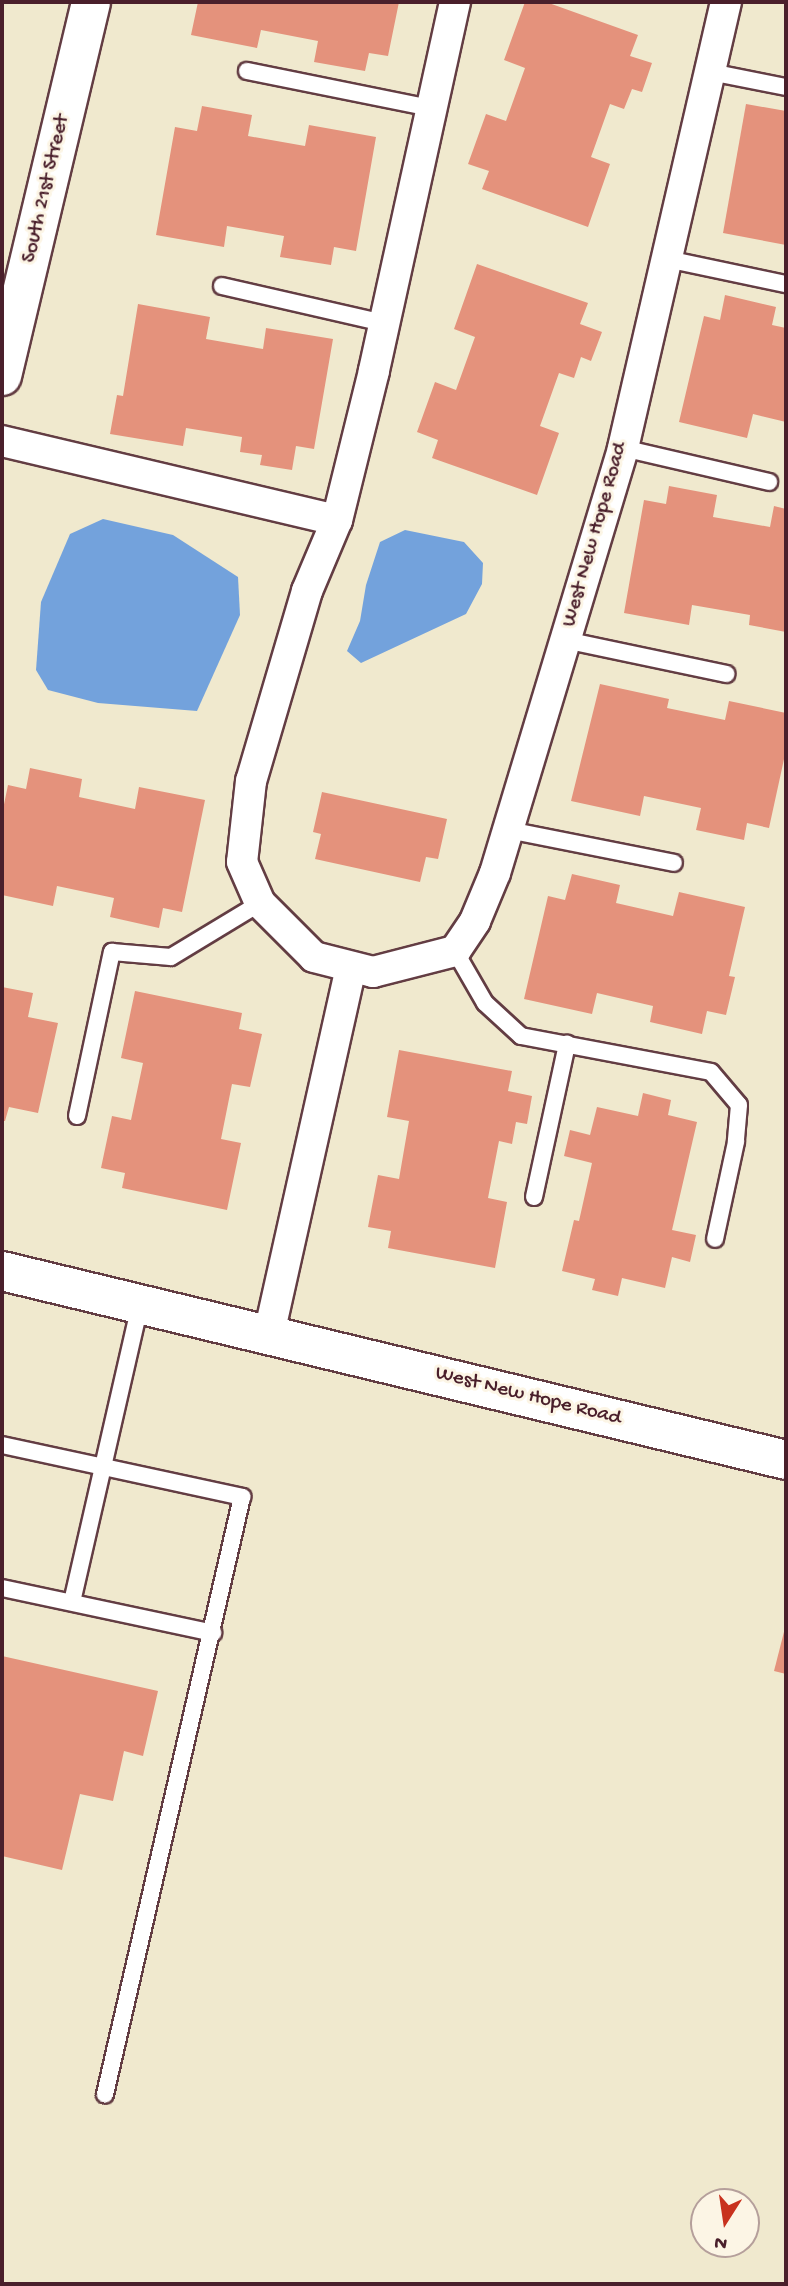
<!DOCTYPE html>
<html>
<head>
<meta charset="utf-8">
<style>
  body { margin:0 }
  #map { position:relative; width:788px; height:2286px; overflow:hidden; background:#f0e9ce; font-family:"Gochi Hand",sans-serif }
  div>[style] { position:absolute }
  [style*='--x'] { left:calc(var(--x)*1px); top:calc(var(--y)*1px); width:calc(var(--w)*1px); rotate:calc(var(--a)*1deg) }
  .water>* { inset:0; background:#73a2dc }
  .building>* { inset:0; background:#e4927c }
  .roads { filter:drop-shadow(2px 0 #633d43) drop-shadow(-2px 0 #633d43) drop-shadow(0 2px #633d43) drop-shadow(0 -2px #633d43) }
  .lane>* { height:16px; margin:-8px; padding:0 8px; transform-origin:8px; border-radius:8px; background:#fff }
  .street>* { height:30px; margin:-15px; padding:0 15px; transform-origin:15px; border-radius:15px; background:#fff }
  .secondary>* { height:38px; margin:-19px; padding:0 19px; transform-origin:19px; border-radius:19px; background:#fff }
  span { translate:-50% -50%; white-space:nowrap; text-align:center; line-height:1.15; -webkit-text-stroke:6px #fcf5e5; paint-order:stroke }
  .street-label { font-size:21px; color:#4a1f2b }
  .frame { position:absolute; inset:0; border:4px solid #4a1f2b; pointer-events:none }
  .north { position:absolute; left:690px; top:2188px; width:70px; height:70px; box-sizing:border-box; background:#fcf5e5; border:2px solid #b59f9b; border-radius:50%; rotate:192deg; font-size:19px; font-weight:700; line-height:28px; text-align:center; color:#4a1f2b }
  .north::after { content:''; display:block; margin:auto; width:24px; height:32px; background:#c8321e; clip-path:polygon(50% 0,100% 100%,50% 72%,0 100%) }
</style>
</head>
<body>
<div id="map">
  <div class="water">
    <div style="clip-path:polygon(103px 519px,173px 535px,238px 577px,240px 615px,197px 711px,98px 703px,48px 690px,36px 670px,41px 602px,70px 534px)"></div>
    <div style="clip-path:polygon(405px 530px,464px 542px,483px 563px,482px 584px,466px 614px,361px 663px,347px 651px,360px 621px,366px 585px,380px 542px)"></div>
  </div>
  <div class="building">
    <div style="clip-path:polygon(198px 2px,399px 2px,388px 56px,369px 53px,365px 71px,314px 62px,318px 41px,261px 30px,257px 48px,191px 35px)"></div>
    <div style="clip-path:polygon(525px 2px,546px 2px,638px 35px,630px 56px,652px 63px,642px 92px,632px 89px,624px 109px,610px 104px,591px 157px,610px 164px,588px 227px,482px 189px,489px 171px,468px 164px,486px 114px,506px 121px,525px 68px,504px 60px)"></div>
    <div style="clip-path:polygon(746px 104px,786px 111px,786px 245px,723px 233px)"></div>
    <div style="clip-path:polygon(202px 106px,252px 115px,248px 136px,305px 146px,309px 125px,376px 137px,356px 251px,334px 247px,331px 265px,280px 257px,284px 236px,227px 226px,224px 247px,156px 235px,175px 127px,197px 131px)"></div>
    <div style="clip-path:polygon(477px 264px,588px 303px,580px 324px,602px 332px,591px 361px,581px 357px,574px 378px,559px 373px,540px 426px,559px 433px,537px 495px,432px 458px,438px 440px,417px 432px,435px 382px,456px 390px,475px 337px,454px 329px)"></div>
    <div style="clip-path:polygon(725px 295px,776px 307px,772px 325px,786px 328px,786px 422px,753px 414px,747px 438px,679px 422px,704px 316px,720px 320px)"></div>
    <div style="clip-path:polygon(138px 304px,210px 317px,206px 339px,263px 349px,266px 328px,333px 339px,314px 449px,296px 446px,292px 470px,260px 465px,262px 455px,240px 452px,242px 437px,186px 428px,183px 446px,110px 434px,117px 395px,123px 396px)"></div>
    <div style="clip-path:polygon(669px 486px,717px 495px,713px 517px,770px 527px,774px 506px,786px 509px,786px 632px,749px 625px,750px 615px,692px 605px,689px 625px,624px 613px,644px 500px,666px 504px)"></div>
    <div style="clip-path:polygon(600px 684px,669px 699px,667px 708px,725px 720px,729px 701px,786px 713px,786px 750px,769px 828px,747px 823px,744px 840px,696px 830px,701px 808px,644px 796px,640px 816px,571px 801px)"></div>
    <div style="clip-path:polygon(30px 768px,82px 779px,79px 797px,135px 809px,139px 787px,205px 800px,182px 912px,163px 908px,159px 928px,110px 917px,114px 898px,57px 886px,53px 906px,2px 895px,2px 814px,8px 785px,26px 789px)"></div>
    <div style="clip-path:polygon(322px 792px,447px 819px,438px 859px,426px 857px,420px 882px,315px 859px,321px 834px,313px 832px)"></div>
    <div style="clip-path:polygon(572px 874px,620px 885px,616px 903px,673px 916px,679px 892px,745px 907px,729px 976px,735px 977px,726px 1015px,707px 1011px,702px 1034px,650px 1022px,653px 1006px,597px 993px,592px 1014px,524px 999px,548px 896px,565px 900px)"></div>
    <div style="clip-path:polygon(2px 987px,33px 993px,28px 1017px,58px 1023px,38px 1113px,9px 1107px,5px 1121px,2px 1121px)"></div>
    <div style="clip-path:polygon(135px 991px,242px 1013px,239px 1029px,262px 1034px,250px 1087px,232px 1084px,221px 1139px,241px 1143px,227px 1210px,122px 1188px,125px 1173px,101px 1168px,112px 1116px,131px 1120px,143px 1063px,121px 1058px)"></div>
    <div style="clip-path:polygon(399px 1050px,512px 1071px,508px 1091px,532px 1096px,527px 1124px,516px 1122px,512px 1144px,499px 1141px,488px 1198px,507px 1202px,495px 1268px,388px 1248px,391px 1231px,368px 1227px,378px 1175px,399px 1179px,409px 1121px,387px 1117px)"></div>
    <div style="clip-path:polygon(643px 1093px,671px 1100px,668px 1115px,697px 1122px,672px 1230px,696px 1235px,690px 1262px,672px 1257px,665px 1288px,622px 1278px,618px 1296px,592px 1290px,595px 1279px,562px 1271px,574px 1220px,579px 1221px,592px 1163px,564px 1156px,570px 1130px,590px 1135px,597px 1107px,638px 1116px)"></div>
    <div style="clip-path:polygon(786px 1624px,786px 1674px,774px 1671px)"></div>
    <div style="clip-path:polygon(2px 1656px,158px 1691px,143px 1756px,124px 1751px,113px 1801px,80px 1794px,62px 1870px,2px 1856px)"></div>
  </div>
  <div class="roads">
    <div class="lane">
      <div style="--x:247;--y:71;--w:188;--a:11.4"></div>
      <div style="--x:710;--y:72;--w:77;--a:11.2"></div>
      <div style="--x:667;--y:259;--w:122;--a:11.9"></div>
      <div style="--x:222;--y:286;--w:165;--a:12.9"></div>
      <div style="--x:623;--y:448;--w:150;--a:13.1"></div>
      <div style="--x:565;--y:640;--w:165;--a:11.9"></div>
      <div style="--x:508;--y:830;--w:169;--a:11.2"></div>
      <div style="--x:455;--y:951;--w:60;--a:60"></div>
      <div style="--x:485;--y:1003;--w:49;--a:42.5"></div>
      <div style="--x:521;--y:1036;--w:193;--a:10.7"></div>
      <div style="--x:711;--y:1072;--w:43;--a:49.7"></div>
      <div style="--x:739;--y:1105;--w:37;--a:95"></div>
      <div style="--x:736;--y:1142;--w:99;--a:102.2"></div>
      <div style="--x:77;--y:1116;--w:168;--a:-78"></div>
      <div style="--x:112;--y:952;--w:59;--a:4.8"></div>
      <div style="--x:171;--y:957;--w:104;--a:-31.2"></div>
      <div style="--x:534;--y:1197;--w:157;--a:-77.8"></div>
      <div style="--x:2;--y:1445;--w:246;--a:12.2"></div>
      <div style="--x:242;--y:1497;--w:613;--a:102.92"></div>
      <div style="--x:2;--y:1588;--w:216;--a:12"></div>
      <div style="--x:72;--y:1602;--w:306;--a:-77.1"></div>
    </div>
    <div class="street">
      <div style="--x:455;--y:2;--w:378;--a:102.4"></div>
      <div style="--x:374;--y:371;--w:154;--a:103.9"></div>
      <div style="--x:337;--y:520;--w:77;--a:112.9"></div>
      <div style="--x:307;--y:591;--w:198;--a:106.4"></div>
      <div style="--x:251;--y:781;--w:81;--a:96.3"></div>
      <div style="--x:242;--y:862;--w:45;--a:66.3"></div>
      <div style="--x:260;--y:903;--w:76;--a:45"></div>
      <div style="--x:314;--y:957;--w:61;--a:14.3"></div>
      <div style="--x:373;--y:972;--w:85;--a:-14.4"></div>
      <div style="--x:455;--y:951;--w:36;--a:-56"></div>
      <div style="--x:475;--y:921;--w:52;--a:-67.4"></div>
      <div style="--x:495;--y:873;--w:444;--a:-73.2"></div>
      <div style="--x:623;--y:448;--w:458;--a:-77"></div>
      <div style="--x:2;--y:441;--w:344;--a:13.3"></div>
      <div style="--x:269;--y:1334;--w:376;--a:-77.4"></div>
    </div>
    <div class="secondary">
      <div style="--x:2;--y:376;--w:384;--a:-76.6"></div>
      <div style="--x:2;--y:1271;--w:806;--a:13.55"></div>
    </div>
  </div>
  <div class="street-label">
    <span style="left:47px;top:189px;rotate:-77deg">South 21st Street</span>
    <span style="left:596px;top:535px;rotate:-74deg">West New Hope Road</span>
    <span style="left:528px;top:1397px;rotate:14deg">West New Hope Road</span>
  </div>
  <div class="frame"></div>
  <div class="north">N</div>
</div>
</body>
</html>
